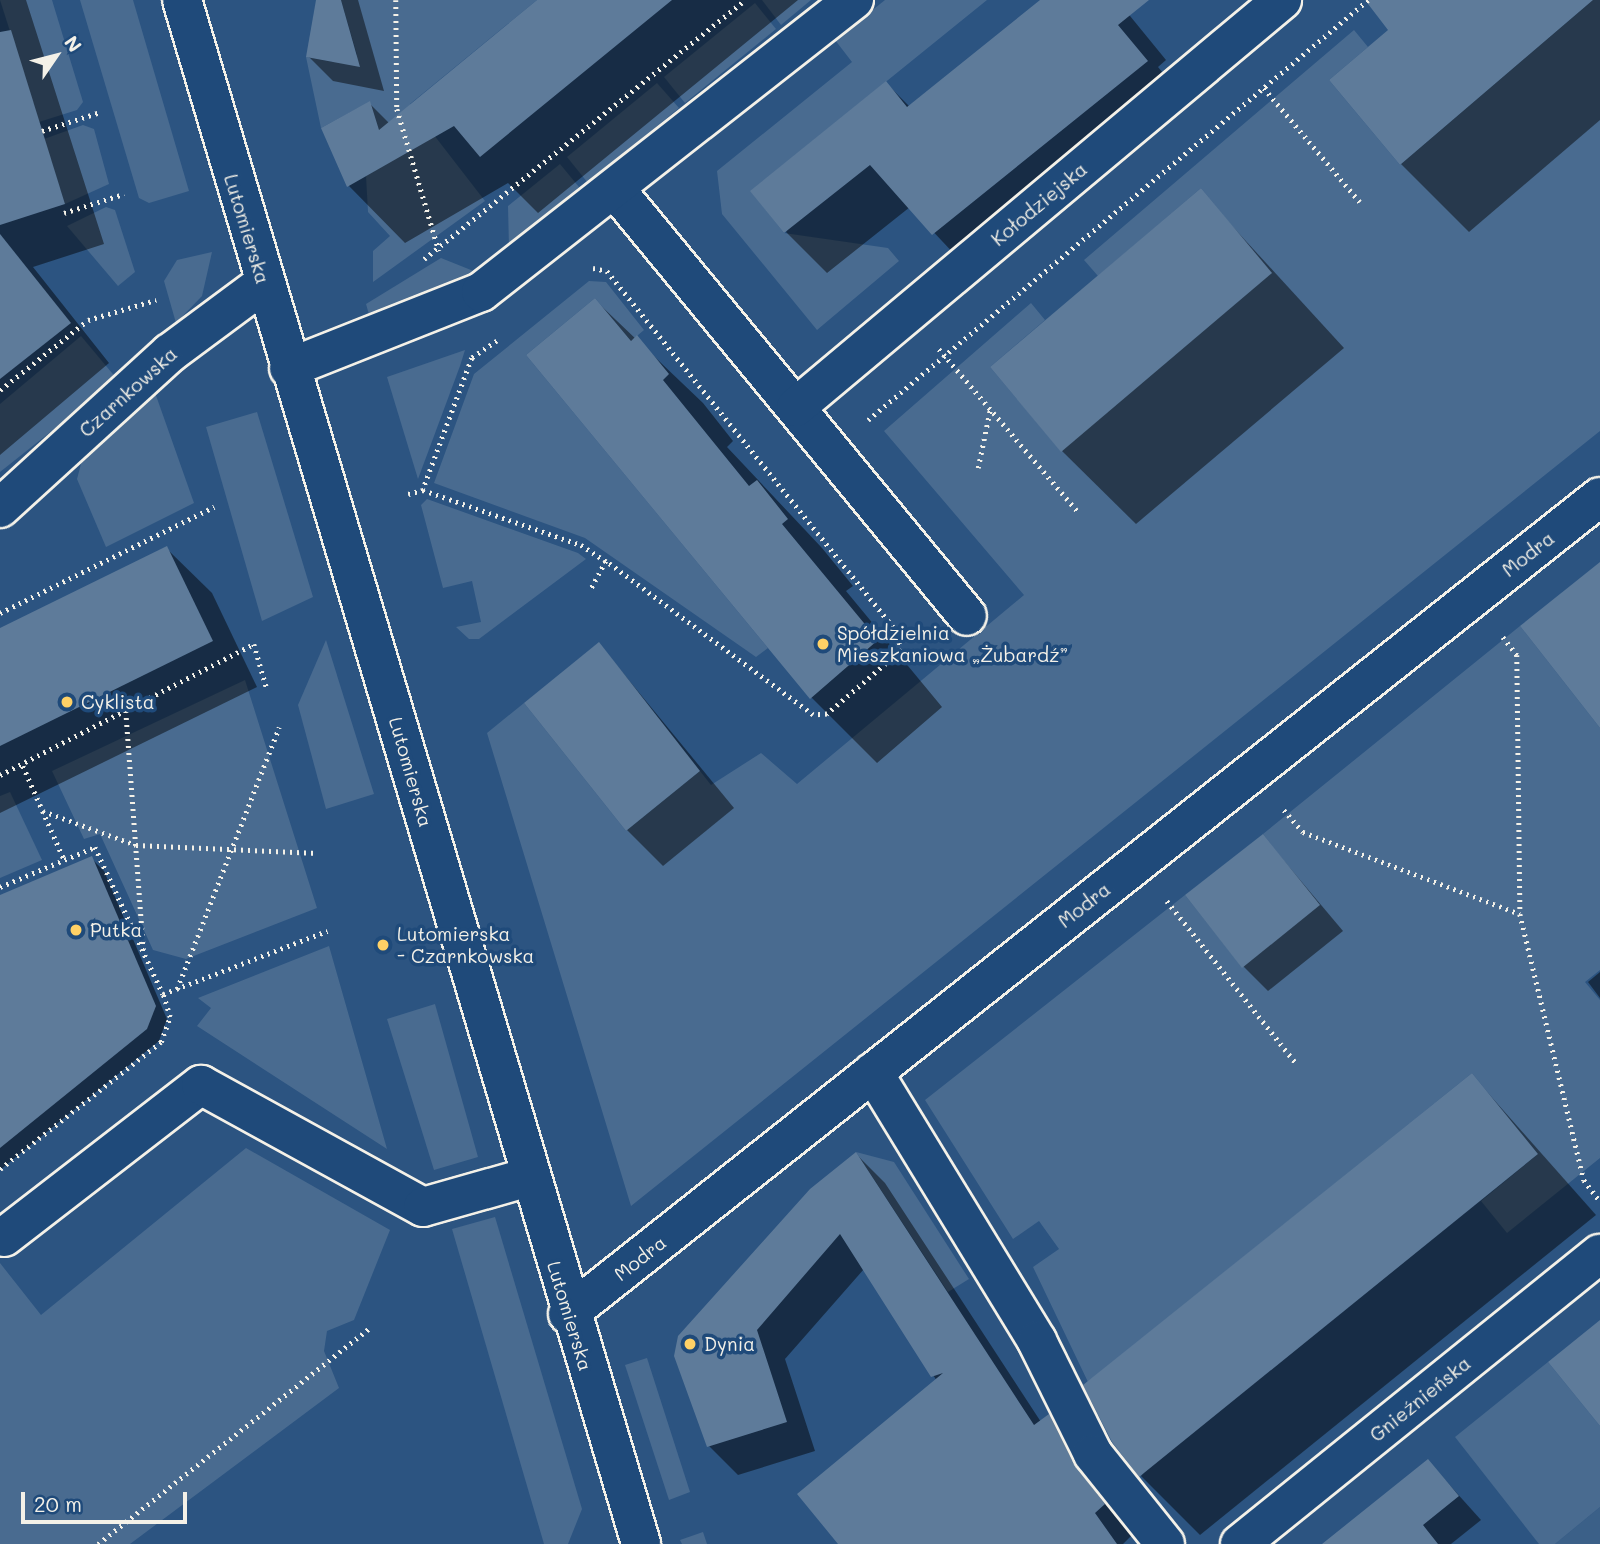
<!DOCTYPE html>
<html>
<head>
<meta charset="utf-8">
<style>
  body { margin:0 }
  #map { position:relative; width:1600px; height:1544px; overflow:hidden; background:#2c5481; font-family:Mali,sans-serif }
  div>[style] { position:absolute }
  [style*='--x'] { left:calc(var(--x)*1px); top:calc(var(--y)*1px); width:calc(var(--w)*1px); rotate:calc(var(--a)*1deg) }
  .built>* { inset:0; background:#3b6088 }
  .green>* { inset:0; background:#496b90 }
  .shadow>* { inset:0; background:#0007 }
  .building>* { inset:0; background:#5e7b9a }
  .path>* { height:4.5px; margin-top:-2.25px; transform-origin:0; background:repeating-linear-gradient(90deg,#f4f1e8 0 2px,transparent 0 7px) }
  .roads { filter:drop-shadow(2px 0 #f4f1e8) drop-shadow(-2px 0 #f4f1e8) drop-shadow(0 2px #f4f1e8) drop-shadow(0 -2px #f4f1e8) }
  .minor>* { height:38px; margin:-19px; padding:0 19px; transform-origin:19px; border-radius:19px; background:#1f4a7a }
  .major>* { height:38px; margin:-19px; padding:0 19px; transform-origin:19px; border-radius:19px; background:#1f4a7a }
  .dots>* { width:19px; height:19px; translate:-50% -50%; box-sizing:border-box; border:4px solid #1f4a7a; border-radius:50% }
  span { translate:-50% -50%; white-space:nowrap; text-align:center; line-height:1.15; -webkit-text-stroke:7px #1f4a7a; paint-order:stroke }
  .street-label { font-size:19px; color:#f4f1e8 }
  .poi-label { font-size:19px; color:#f4f1e8 }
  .left { translate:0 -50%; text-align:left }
  .north { position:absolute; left:21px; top:21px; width:70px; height:70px; -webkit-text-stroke:5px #1f4a7a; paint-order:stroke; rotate:55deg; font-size:19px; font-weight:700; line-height:28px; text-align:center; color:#f4f1e8 }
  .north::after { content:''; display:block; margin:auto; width:24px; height:32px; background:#f4f1e8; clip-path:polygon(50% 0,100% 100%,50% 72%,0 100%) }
  .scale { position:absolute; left:21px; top:1492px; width:166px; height:32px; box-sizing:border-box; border:4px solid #f4f1e8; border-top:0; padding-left:9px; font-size:21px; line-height:24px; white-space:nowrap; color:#f4f1e8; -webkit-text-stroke:5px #1f4a7a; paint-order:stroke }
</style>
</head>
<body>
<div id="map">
  <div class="built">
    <div style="clip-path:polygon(1600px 1507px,1600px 1544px,1555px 1544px)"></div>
  </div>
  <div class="green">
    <div style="clip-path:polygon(0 0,52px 0,83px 102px,77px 110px,39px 122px)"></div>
    <div style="clip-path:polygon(80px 0,133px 0,189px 191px,149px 203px,139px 198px)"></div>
    <div style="clip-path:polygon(341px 0,537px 0,410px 104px,485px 201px,373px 282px,373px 251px,390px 236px,368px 212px,366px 176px,388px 163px,358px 108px,321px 128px,306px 57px,332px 62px,357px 55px)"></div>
    <div style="clip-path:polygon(762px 0,811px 0,781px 25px)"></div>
    <div style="clip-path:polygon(885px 0,987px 0,751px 191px,784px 233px,888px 248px,899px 261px,817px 330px,722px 214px,717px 171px,852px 62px,835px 40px)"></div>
    <div style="clip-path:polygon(1593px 0,1600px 0,1600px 431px,631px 1206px,487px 733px,524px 703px,626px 831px,700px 771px,711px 785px,761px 753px,797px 784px,1024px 595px,884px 431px,1031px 303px,1045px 320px,990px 367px,1061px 451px,1271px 273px,1201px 188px,1098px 276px,1084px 260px,1354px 30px,1368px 47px,1329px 80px,1400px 165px)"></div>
    <div style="clip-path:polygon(755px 3px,776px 29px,685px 103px,664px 77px)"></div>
    <div style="clip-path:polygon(657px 83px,679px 108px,588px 183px,567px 157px)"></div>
    <div style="clip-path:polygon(83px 125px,94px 129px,109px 184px,65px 204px,44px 139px)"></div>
    <div style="clip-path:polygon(560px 164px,579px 187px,509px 248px,508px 206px)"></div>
    <div style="clip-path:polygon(106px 207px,115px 210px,135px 272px,118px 286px,67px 226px)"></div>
    <div style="clip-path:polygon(212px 252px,202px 296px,176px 323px,164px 281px,177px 260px)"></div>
    <div style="clip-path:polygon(441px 258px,476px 272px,370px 318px,366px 304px)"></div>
    <div style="clip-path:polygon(589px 281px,606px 282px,644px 330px,631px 341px,595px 298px,526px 355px,768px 648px,756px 657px,585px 538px,434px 483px,474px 374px)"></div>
    <div style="clip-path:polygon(81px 336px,117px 379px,0 472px,0 404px)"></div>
    <div style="clip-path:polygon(465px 350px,460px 366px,418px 479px,387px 377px)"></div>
    <div style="clip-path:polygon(153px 387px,194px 503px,106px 547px,77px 479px,85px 449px)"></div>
    <div style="clip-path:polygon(257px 412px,313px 597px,262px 621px,206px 427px)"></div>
    <div style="clip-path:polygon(427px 499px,578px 553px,586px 559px,479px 639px,469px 639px,456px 627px,481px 622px,472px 581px,443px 588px,421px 505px)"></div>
    <div style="clip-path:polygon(1520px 626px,1600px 728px,1600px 970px,1585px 982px,1600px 1000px,1600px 1158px,1507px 1233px,1481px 1201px,1538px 1154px,1472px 1073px,1088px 1382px,1033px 1267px,1059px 1249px,1039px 1221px,1013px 1239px,925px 1100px,1185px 895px,1242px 967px,1319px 905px,1263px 834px)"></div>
    <div style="clip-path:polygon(326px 640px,374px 794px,326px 809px,298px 705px)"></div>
    <div style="clip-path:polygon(245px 680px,317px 908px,186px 959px,153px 950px,100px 834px,84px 839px,52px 771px)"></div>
    <div style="clip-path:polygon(10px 792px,42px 860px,0 878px,0 796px)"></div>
    <div style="clip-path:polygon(329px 946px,387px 1149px,197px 1026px,211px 1008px,198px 998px)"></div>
    <div style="clip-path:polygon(435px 1004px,478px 1157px,434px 1170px,387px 1019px)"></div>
    <div style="clip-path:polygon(246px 1148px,390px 1230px,354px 1320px,327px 1331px,324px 1351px,339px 1388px,130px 1544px,0 1544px,0 1263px,41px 1315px)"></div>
    <div style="clip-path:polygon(856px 1152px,894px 1162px,969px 1279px,948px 1292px)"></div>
    <div style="clip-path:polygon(495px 1217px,582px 1509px,568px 1544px,544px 1544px,452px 1229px)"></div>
    <div style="clip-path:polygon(647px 1358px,690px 1492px,669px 1500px,625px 1365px)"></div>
    <div style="clip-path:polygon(1548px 1362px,1600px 1426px,1600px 1507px,1555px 1544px,1539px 1544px,1455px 1437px)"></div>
    <div style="clip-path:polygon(703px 1532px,707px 1544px,682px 1544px,680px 1540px)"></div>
  </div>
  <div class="shadow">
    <div style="clip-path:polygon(0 0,26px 0,104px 244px,33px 267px,109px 363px,0 455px)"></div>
    <div style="clip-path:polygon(318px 0,358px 0,384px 91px,333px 81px,308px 56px)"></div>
    <div style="clip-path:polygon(540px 0,798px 0,538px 213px,508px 183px,405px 243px,349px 186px,323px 129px,370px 104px,389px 123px)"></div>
    <div style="clip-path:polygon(1043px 0,1117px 0,1166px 60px,1158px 67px,1188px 103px,974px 275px,910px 207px,827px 273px,786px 232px,886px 83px,909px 106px)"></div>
    <div style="clip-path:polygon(1425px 0,1600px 0,1600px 120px,1469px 232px,1401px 164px)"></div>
    <div style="clip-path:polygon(1200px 191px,1344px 348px,1136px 524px,1062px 451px)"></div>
    <div style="clip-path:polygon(595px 300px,703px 403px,733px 441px,727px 447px,822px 548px,853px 586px,846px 591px,942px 707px,877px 763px,811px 697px)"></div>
    <div style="clip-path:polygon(166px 548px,212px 593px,257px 687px,0 813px,0 630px)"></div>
    <div style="clip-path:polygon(599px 644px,734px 808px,663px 866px,627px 830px)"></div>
    <div style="clip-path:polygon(1263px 836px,1343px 931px,1268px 991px,1243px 966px)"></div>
    <div style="clip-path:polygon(91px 858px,104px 871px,167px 1019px,159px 1041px,0 1170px,0 897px)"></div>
    <div style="clip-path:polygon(1600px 972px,1600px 998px,1588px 982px)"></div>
    <div style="clip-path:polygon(1472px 1075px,1596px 1215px,1200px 1535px,1141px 1476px)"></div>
    <div style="clip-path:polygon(856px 1154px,885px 1183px,1041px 1422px,1048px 1416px,1077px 1444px,1133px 1534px,1123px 1544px,841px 1544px,937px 1381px,864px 1269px,785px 1359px,815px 1451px,738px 1475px,709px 1446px,676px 1356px)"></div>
    <div style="clip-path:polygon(1428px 1461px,1481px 1520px,1451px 1544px,1326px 1544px)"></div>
  </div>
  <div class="building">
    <div style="clip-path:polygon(316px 0,341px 0,360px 67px,306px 57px)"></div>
    <div style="clip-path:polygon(537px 0,672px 0,480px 157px,454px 126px,347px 187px,321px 128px,370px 101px,379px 130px)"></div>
    <div style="clip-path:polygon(1040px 0,1149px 0,1118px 25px,1148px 61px,932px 235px,870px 165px,784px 233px,750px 191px,886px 81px,907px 107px)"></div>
    <div style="clip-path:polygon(1365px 0,1593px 0,1400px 165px,1329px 80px,1388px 30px)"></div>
    <div style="clip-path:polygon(11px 30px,65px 204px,0 225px,0 32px)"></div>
    <div style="clip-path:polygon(1201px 188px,1272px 273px,1061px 452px,990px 367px)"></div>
    <div style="clip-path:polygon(0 234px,71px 323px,0 379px)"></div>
    <div style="clip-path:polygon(595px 298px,631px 341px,637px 335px,669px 374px,663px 380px,749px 486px,757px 480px,788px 519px,782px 524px,878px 640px,810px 699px,526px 355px)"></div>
    <div style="clip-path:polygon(167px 546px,213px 641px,0 746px,0 628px)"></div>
    <div style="clip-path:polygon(1600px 562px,1600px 728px,1520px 626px)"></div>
    <div style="clip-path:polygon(599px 642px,700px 771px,626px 831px,524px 703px)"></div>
    <div style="clip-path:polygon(1263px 834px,1320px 905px,1242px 968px,1185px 895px)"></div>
    <div style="clip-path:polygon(92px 856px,156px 1006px,147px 1029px,0 1148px,0 895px)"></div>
    <div style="clip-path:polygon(1472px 1073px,1538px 1154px,1139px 1477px,1112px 1442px,1083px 1385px)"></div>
    <div style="clip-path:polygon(856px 1152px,1034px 1425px,1049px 1414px,1074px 1464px,1105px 1504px,1095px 1513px,1117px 1544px,838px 1544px,797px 1494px,943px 1373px,931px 1377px,840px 1234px,757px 1330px,787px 1422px,707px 1447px,674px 1356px,678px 1336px,810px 1189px)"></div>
    <div style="clip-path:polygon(1600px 1320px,1600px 1426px,1548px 1362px)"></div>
    <div style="clip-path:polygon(1428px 1459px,1459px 1496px,1423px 1525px,1438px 1544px,1322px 1544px)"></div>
  </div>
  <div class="path">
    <div style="--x:396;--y:0;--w:109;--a:89.5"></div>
    <div style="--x:397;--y:109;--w:148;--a:73.5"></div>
    <div style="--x:1264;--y:88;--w:149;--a:49.9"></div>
    <div style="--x:42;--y:131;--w:61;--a:-18.1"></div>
    <div style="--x:64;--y:213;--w:63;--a:-17.6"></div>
    <div style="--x:424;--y:259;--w:412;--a:-38.9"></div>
    <div style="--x:593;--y:268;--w:14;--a:12"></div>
    <div style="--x:607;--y:271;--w:459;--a:51.2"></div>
    <div style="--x:895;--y:629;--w:22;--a:72"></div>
    <div style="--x:902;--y:650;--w:99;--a:139.5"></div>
    <div style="--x:827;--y:714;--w:14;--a:176"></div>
    <div style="--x:813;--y:715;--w:258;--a:-143.4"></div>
    <div style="--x:497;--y:341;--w:30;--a:146"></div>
    <div style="--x:472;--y:358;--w:141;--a:110.4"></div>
    <div style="--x:423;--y:490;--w:167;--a:19.2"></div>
    <div style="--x:581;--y:545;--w:30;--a:33"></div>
    <div style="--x:606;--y:561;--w:34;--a:118"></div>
    <div style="--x:939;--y:349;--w:216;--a:49.5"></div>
    <div style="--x:0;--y:390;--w:112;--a:-38.5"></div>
    <div style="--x:88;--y:320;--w:71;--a:-16.4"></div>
    <div style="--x:868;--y:420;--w:653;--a:-40.03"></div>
    <div style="--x:978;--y:468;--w:59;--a:-78.3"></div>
    <div style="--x:408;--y:494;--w:16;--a:-15"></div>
    <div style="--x:0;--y:613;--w:239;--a:-26.4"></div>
    <div style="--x:1503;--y:637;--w:23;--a:52"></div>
    <div style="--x:1517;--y:655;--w:259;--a:89.3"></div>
    <div style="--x:1520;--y:914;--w:274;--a:76.5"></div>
    <div style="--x:1584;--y:1180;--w:26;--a:53"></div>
    <div style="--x:126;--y:711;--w:245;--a:85.8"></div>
    <div style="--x:23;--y:766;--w:102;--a:66.2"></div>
    <div style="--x:0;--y:775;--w:286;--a:-27.3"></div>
    <div style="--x:254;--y:644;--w:47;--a:73.9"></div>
    <div style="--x:1284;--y:810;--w:29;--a:49"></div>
    <div style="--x:1303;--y:832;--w:232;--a:20.7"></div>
    <div style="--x:43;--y:811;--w:99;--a:20.1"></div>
    <div style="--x:136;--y:845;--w:182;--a:2.5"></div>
    <div style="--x:0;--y:887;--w:103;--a:-22.8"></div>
    <div style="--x:95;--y:847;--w:162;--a:65.2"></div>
    <div style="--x:1167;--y:901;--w:206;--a:51.5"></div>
    <div style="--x:177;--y:989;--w:281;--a:-68.7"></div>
    <div style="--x:0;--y:1169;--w:205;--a:-38.3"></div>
    <div style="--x:161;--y:1042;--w:27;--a:-70"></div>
    <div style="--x:170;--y:1017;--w:24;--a:-107"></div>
    <div style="--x:163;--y:994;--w:176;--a:-21"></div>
    <div style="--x:98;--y:1544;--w:347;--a:-38.5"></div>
  </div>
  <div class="roads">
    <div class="minor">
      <div style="--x:615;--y:189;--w:553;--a:50.5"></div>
      <div style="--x:289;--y:368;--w:206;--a:-21.6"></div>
      <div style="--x:481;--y:292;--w:474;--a:-38.1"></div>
      <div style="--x:796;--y:407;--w:634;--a:-39.94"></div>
      <div style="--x:0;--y:508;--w:230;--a:-42.4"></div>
      <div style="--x:170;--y:353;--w:116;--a:-36.6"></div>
      <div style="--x:873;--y:1072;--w:315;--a:58.6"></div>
      <div style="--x:1037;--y:1341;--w:126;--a:63.6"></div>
      <div style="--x:1093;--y:1454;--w:115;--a:51.3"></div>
      <div style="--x:4;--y:1237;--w:249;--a:-37.7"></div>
      <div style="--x:201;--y:1085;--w:253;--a:28.8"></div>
      <div style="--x:423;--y:1207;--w:110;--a:-15.8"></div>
      <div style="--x:568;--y:1314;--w:1316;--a:-38.37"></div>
      <div style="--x:1240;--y:1544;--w:462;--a:-38.9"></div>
    </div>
    <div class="major">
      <div style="--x:182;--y:0;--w:1611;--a:73.44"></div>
    </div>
  </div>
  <div class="dots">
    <div style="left:823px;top:644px;background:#ffd166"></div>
    <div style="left:67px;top:702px;background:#ffd166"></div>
    <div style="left:76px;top:930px;background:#ffd166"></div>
    <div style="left:383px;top:945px;background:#ffd166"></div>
    <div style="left:690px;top:1344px;background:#ffd166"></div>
  </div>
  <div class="street-label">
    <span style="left:1039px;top:204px;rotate:-40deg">Kołodziejska</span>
    <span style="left:247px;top:229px;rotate:73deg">Lutomierska</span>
    <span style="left:128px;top:392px;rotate:-42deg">Czarnkowska</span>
    <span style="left:1528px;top:554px;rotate:-38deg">Modra</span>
    <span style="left:411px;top:772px;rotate:74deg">Lutomierska</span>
    <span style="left:1084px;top:905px;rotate:-38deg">Modra</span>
    <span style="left:640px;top:1258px;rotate:-38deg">Modra</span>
    <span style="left:570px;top:1316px;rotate:73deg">Lutomierska</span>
    <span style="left:1420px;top:1399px;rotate:-39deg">Gnieźnieńska</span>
  </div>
  <div class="poi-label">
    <span class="left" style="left:837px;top:644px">Spółdzielnia<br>Mieszkaniowa „Żubardź”</span>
    <span class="left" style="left:81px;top:702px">Cyklista</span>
    <span class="left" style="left:90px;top:930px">Putka</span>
    <span class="left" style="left:397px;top:945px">Lutomierska<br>- Czarnkowska</span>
    <span class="left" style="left:704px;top:1344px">Dynia</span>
  </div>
  <div class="north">N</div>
  <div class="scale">20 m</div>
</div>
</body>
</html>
